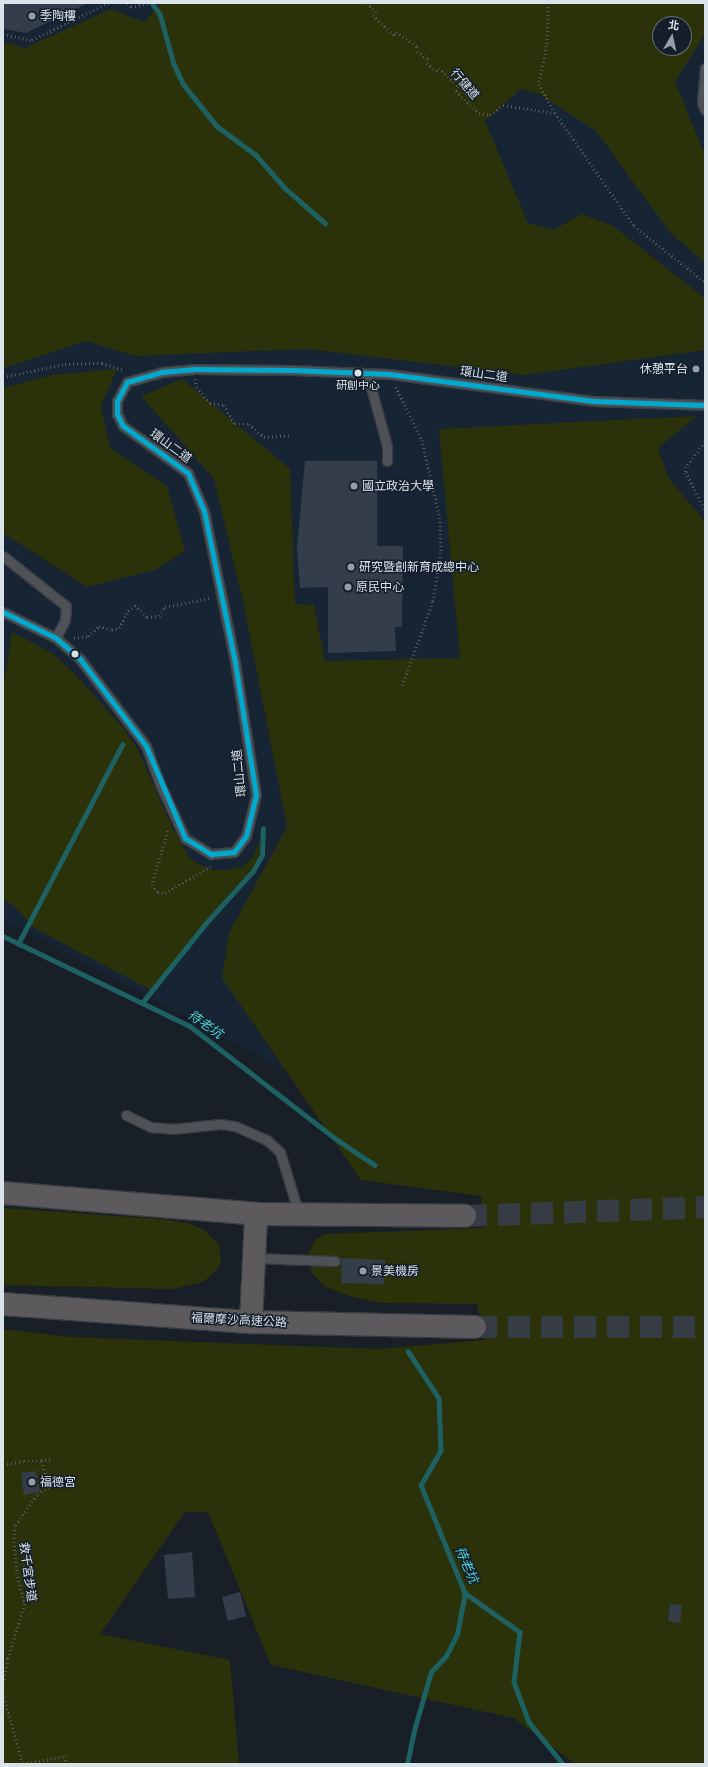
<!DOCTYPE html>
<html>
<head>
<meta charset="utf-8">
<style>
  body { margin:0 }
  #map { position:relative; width:708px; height:1767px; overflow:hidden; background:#191f26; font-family:"Libre Baskerville","Noto Sans TC",serif }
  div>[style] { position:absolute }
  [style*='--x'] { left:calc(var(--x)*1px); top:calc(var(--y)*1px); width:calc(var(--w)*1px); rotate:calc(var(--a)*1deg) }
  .built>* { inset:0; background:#162434 }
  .green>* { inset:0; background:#2b3209 }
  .stream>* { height:4.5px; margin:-2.25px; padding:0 2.25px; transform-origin:2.25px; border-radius:2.25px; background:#1e6162 }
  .building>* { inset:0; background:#343e4a }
  .highway-tunnel>* { height:22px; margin-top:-11px; transform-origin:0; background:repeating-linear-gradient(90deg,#363c43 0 22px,transparent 0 33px) }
  .path>* { height:2.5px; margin-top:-1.25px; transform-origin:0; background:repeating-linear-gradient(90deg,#54585d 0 1px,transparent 0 4px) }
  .roads { filter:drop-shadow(1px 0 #383c42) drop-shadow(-1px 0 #383c42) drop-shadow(0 1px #383c42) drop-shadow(0 -1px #383c42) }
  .lane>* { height:9px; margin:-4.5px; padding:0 4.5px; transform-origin:4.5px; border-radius:4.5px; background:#4e5257 }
  .highway>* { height:22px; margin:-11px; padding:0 11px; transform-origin:11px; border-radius:11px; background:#5d5a5e }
  .bus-1>* { height:5px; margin:-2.5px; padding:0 2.5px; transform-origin:2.5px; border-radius:2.5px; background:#00a9ce }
  .dots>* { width:11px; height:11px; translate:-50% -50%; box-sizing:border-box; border:2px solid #141f2b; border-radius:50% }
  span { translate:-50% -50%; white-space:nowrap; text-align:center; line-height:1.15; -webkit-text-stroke:3px #141f2b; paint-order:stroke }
  .bus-label { font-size:11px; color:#dae2ea }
  .poi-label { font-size:12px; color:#dae2ea }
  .left { translate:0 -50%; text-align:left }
  .right { translate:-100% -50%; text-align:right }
  .street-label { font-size:12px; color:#dae2ea }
  .water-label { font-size:13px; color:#4bd5d8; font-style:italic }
  .frame { position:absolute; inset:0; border:4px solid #dae2ea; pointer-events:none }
  .north { position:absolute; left:652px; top:16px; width:40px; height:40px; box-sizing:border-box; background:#141f2b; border:1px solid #636d77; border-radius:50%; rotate:9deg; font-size:11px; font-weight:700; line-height:16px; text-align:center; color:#dae2ea }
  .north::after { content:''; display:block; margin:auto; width:14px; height:18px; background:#969ea5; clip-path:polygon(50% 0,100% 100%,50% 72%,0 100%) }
</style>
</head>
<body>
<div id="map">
  <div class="built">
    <div style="clip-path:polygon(evenodd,3px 3px,705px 3px,705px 1196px,338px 1099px,26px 931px,3px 924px,3px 3px,660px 24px,684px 24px,684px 48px,660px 48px,660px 24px)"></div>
  </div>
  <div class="green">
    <div style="clip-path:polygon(evenodd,161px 3px,705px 3px,705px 34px,675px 82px,705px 155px,705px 263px,669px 231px,596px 131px,539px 94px,521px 89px,485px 121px,528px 223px,553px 230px,582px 214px,613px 226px,705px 298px,705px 350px,524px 375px,308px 349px,135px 356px,86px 341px,3px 368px,3px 42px,25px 48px,111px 9px,144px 22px,161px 3px,660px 24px,684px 24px,684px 48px,660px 48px,660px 24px)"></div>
    <div style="clip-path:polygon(117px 369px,101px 406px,110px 448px,167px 486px,185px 551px,155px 570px,87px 587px,3px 533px,3px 388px,52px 375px)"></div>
    <div style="clip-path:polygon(182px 379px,290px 469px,295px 604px,314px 605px,325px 661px,460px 658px,439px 429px,697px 416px,658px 448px,669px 479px,705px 521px,705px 1764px,575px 1764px,514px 1718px,271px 1665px,208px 1512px,185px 1512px,100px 1634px,230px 1660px,239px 1764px,3px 1764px,3px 1329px,72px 1337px,378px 1349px,485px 1340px,477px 1304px,381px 1303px,349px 1296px,324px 1286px,312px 1273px,307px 1257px,315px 1240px,326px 1234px,484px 1228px,481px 1196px,361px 1180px,222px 978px,229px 933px,287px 827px,243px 601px,214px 479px,141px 396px)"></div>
    <div style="clip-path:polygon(12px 632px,52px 653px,74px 673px,125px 730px,138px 750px,173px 829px,189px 857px,200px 865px,213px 870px,228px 870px,243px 866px,253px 857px,261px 837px,259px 859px,252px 869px,208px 918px,153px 991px,34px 928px,12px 904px,3px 900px,3px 688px)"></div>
    <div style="clip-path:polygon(3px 1208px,160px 1219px,187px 1223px,203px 1229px,219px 1244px,221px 1262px,217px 1270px,203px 1282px,173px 1289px,3px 1285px)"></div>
  </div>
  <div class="stream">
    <div style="--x:152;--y:3;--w:14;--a:54"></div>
    <div style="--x:160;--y:14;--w:52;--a:74.4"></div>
    <div style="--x:174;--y:64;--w:23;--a:65"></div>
    <div style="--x:184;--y:85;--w:53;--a:51.2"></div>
    <div style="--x:217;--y:126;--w:49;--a:36.6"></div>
    <div style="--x:256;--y:155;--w:45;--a:48.6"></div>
    <div style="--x:286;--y:189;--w:52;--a:41.1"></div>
    <div style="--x:3;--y:936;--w:208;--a:25.7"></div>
    <div style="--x:190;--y:1026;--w:188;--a:37.7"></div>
    <div style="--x:339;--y:1141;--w:43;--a:33.7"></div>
    <div style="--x:18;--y:944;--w:225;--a:-62.4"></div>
    <div style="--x:142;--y:1003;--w:102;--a:-51.3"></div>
    <div style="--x:206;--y:923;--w:70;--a:-47.9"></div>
    <div style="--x:253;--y:871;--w:18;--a:-61"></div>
    <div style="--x:262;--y:855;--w:26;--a:-88"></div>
    <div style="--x:408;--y:1351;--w:56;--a:56.6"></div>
    <div style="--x:439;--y:1398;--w:53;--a:87.8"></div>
    <div style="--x:441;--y:1451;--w:39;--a:120"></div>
    <div style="--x:421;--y:1485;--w:117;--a:67.8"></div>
    <div style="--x:465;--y:1593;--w:67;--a:35.3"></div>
    <div style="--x:520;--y:1632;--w:50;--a:96.8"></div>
    <div style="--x:514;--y:1682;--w:43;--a:69.4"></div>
    <div style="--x:529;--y:1722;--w:54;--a:51"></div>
    <div style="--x:407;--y:1764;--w:38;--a:-78"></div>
    <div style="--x:415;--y:1727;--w:57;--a:-73.8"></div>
    <div style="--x:431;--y:1672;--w:22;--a:-47"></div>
    <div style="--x:446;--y:1656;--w:25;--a:-63"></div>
    <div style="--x:457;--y:1634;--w:42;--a:-79"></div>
  </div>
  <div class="building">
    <div style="clip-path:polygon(3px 3px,88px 3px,26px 33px,3px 29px)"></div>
    <div style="clip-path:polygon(305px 461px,377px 461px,377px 546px,403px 546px,402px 627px,395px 627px,396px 651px,328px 653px,328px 587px,300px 588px,297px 547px)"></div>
    <div style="clip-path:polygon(342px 1258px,385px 1260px,384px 1284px,341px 1283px)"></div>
    <div style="clip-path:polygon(36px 1471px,40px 1492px,24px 1495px,21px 1473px)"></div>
    <div style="clip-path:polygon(192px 1552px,195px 1597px,168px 1599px,164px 1555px)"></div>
    <div style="clip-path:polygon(240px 1592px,246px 1616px,228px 1621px,222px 1597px)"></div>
    <div style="clip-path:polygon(670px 1604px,682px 1605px,680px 1623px,668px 1621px)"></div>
  </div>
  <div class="highway-tunnel">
    <div style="--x:465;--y:1216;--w:240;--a:-2.1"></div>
    <div style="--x:475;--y:1327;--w:230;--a:0"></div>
  </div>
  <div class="path">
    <div style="--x:128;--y:3;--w:5;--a:53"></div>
    <div style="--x:131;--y:7;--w:19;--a:-12"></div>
    <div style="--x:367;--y:3;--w:13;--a:45"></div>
    <div style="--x:376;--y:12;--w:4;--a:135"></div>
    <div style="--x:373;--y:15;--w:29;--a:44"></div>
    <div style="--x:394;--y:35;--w:4;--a:-56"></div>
    <div style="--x:396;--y:32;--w:27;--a:34"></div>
    <div style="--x:418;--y:47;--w:4;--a:104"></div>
    <div style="--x:417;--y:51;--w:14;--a:36"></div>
    <div style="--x:428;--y:59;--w:4;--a:104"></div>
    <div style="--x:427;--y:63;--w:12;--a:42"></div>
    <div style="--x:436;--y:71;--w:4;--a:-45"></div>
    <div style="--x:439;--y:68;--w:26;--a:43"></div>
    <div style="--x:458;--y:86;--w:5;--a:112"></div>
    <div style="--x:456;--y:91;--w:32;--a:44"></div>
    <div style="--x:479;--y:113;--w:11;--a:10"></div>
    <div style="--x:490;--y:115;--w:16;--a:-38"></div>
    <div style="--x:503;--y:105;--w:52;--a:8.9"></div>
    <div style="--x:549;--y:3;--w:43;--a:92.7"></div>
    <div style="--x:547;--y:46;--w:39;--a:102"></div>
    <div style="--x:539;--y:84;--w:33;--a:61"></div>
    <div style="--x:555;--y:113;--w:138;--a:55"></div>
    <div style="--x:634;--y:226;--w:90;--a:38.3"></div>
    <div style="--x:3;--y:34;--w:30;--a:12"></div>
    <div style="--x:32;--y:40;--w:85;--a:-26"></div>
    <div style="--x:3;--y:377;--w:63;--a:-11.8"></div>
    <div style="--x:65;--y:364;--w:37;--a:-2"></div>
    <div style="--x:102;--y:363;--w:23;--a:18"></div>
    <div style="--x:195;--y:379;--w:8;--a:76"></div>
    <div style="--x:197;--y:387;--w:21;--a:51"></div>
    <div style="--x:210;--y:403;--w:14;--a:8"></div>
    <div style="--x:224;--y:405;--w:22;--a:60"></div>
    <div style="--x:235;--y:424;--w:14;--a:0"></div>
    <div style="--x:249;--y:424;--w:20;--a:41"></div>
    <div style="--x:264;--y:437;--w:26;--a:-4"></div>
    <div style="--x:396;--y:387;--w:59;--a:63.9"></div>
    <div style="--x:422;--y:440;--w:80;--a:77"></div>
    <div style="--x:440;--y:518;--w:35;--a:88"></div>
    <div style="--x:441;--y:553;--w:50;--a:99.3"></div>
    <div style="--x:433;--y:602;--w:90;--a:110"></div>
    <div style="--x:705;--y:442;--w:31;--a:127"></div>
    <div style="--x:686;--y:467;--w:5;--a:90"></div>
    <div style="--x:686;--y:472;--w:42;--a:63.4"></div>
    <div style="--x:74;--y:638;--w:14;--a:-8"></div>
    <div style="--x:88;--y:636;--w:15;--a:-42"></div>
    <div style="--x:99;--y:626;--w:14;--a:17"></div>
    <div style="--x:112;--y:630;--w:7;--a:-16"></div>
    <div style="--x:119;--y:628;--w:19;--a:-62"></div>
    <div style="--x:128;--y:611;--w:9;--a:-41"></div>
    <div style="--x:135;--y:605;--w:17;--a:45"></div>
    <div style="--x:147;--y:617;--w:12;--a:-5"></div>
    <div style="--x:159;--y:616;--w:11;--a:-56"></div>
    <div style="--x:165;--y:607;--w:46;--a:-11.3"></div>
    <div style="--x:168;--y:831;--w:56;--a:106.5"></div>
    <div style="--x:152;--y:885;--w:9;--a:49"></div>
    <div style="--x:158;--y:892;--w:7;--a:8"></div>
    <div style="--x:165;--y:893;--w:53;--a:-30.4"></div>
    <div style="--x:41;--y:1460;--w:12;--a:-5"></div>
    <div style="--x:3;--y:1465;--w:21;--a:-11"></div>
    <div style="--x:24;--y:1461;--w:18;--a:0"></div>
    <div style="--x:42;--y:1461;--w:28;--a:75"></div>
    <div style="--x:49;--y:1488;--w:14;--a:150"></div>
    <div style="--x:37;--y:1495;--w:38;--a:125"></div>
    <div style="--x:15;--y:1526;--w:16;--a:94"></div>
    <div style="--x:14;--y:1542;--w:31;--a:84"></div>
    <div style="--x:17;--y:1573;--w:32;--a:76"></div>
    <div style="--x:25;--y:1604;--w:58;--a:107.2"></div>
    <div style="--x:8;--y:1659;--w:29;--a:100"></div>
    <div style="--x:3;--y:1693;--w:74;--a:74.3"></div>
    <div style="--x:23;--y:1764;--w:43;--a:-10.8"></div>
    <div style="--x:65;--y:1756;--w:8;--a:76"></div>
  </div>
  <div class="roads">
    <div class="lane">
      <div style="--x:705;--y:68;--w:35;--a:95"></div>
      <div style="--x:702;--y:103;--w:8;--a:67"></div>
      <div style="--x:367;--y:373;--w:76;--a:74.7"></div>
      <div style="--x:387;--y:446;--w:15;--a:90"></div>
      <div style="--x:3;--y:556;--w:80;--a:38.4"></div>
      <div style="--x:66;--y:606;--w:14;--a:94"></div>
      <div style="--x:65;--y:620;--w:20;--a:117"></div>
      <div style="--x:3;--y:612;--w:59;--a:26.1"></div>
      <div style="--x:56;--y:638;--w:32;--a:41"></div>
      <div style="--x:80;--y:659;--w:109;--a:52.8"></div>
      <div style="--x:146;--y:746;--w:40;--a:69.8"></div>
      <div style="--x:160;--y:784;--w:60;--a:65.2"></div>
      <div style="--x:185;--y:838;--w:31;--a:32"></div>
      <div style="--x:211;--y:854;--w:23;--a:-5"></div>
      <div style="--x:234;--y:852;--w:20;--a:-53"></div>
      <div style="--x:246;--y:836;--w:42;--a:-76.3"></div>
      <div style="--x:256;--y:795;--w:135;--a:-99"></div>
      <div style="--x:235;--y:662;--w:154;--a:-101.6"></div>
      <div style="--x:204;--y:511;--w:41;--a:-112.8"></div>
      <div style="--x:188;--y:473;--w:80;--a:-144.1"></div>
      <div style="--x:123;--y:426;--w:13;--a:-117"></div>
      <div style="--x:117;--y:414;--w:13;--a:-90"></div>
      <div style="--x:117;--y:401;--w:21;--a:-62"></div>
      <div style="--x:127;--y:382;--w:35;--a:-16"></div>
      <div style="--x:161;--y:372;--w:32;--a:-5"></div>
      <div style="--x:193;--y:369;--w:100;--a:0.6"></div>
      <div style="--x:293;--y:370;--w:96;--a:2.4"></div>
      <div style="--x:389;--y:374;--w:208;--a:7.5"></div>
      <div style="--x:595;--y:401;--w:110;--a:2.1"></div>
      <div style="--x:126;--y:1115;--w:28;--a:26"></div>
      <div style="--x:151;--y:1127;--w:21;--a:5"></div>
      <div style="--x:172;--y:1129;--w:48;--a:-5.9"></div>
      <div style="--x:220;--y:1124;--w:15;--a:8"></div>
      <div style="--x:235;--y:1126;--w:35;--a:24"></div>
      <div style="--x:267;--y:1140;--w:18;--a:43"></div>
      <div style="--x:280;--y:1152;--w:65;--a:73"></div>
      <div style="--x:254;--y:1258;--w:81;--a:2.1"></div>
    </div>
    <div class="highway">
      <div style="--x:3;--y:1193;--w:254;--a:4.7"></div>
      <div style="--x:256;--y:1214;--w:209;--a:0.5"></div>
      <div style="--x:3;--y:1304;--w:249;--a:4.2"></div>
      <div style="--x:251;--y:1322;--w:224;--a:1.3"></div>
      <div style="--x:251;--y:1322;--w:108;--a:-87.3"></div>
    </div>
  </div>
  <div class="bus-1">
    <div style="--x:3;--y:612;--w:59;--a:26.1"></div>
    <div style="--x:56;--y:638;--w:32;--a:41"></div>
    <div style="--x:80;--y:659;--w:109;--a:52.8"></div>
    <div style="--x:146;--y:746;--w:100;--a:67"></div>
    <div style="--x:185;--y:838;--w:31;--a:32"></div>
    <div style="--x:211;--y:854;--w:23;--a:-5"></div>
    <div style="--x:234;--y:852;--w:20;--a:-53"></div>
    <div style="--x:246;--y:836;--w:42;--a:-76.3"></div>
    <div style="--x:256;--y:795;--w:135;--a:-99"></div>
    <div style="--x:235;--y:662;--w:154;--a:-101.6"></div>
    <div style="--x:204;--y:511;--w:41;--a:-112.8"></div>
    <div style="--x:188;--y:473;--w:80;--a:-144.1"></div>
    <div style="--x:123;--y:426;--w:13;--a:-117"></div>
    <div style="--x:117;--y:414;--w:13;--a:-90"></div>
    <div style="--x:117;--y:401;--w:21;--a:-62"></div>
    <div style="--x:127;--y:382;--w:35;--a:-16"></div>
    <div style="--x:161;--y:372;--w:32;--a:-5"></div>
    <div style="--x:193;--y:369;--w:100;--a:0.6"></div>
    <div style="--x:293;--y:370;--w:96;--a:2.4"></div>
    <div style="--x:389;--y:374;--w:208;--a:7.5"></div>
    <div style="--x:595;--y:401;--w:110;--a:2.1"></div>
  </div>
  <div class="dots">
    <div style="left:32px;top:16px;background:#969ea5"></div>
    <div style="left:696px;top:369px;background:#969ea5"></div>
    <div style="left:358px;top:373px;background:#dae2ea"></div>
    <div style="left:354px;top:486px;background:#969ea5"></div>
    <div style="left:351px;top:567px;background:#969ea5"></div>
    <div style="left:348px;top:587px;background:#969ea5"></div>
    <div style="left:75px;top:654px;background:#dae2ea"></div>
    <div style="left:363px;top:1271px;background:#969ea5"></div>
    <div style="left:32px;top:1482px;background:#969ea5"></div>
  </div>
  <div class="bus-label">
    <span style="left:358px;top:385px">研創中心</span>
  </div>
  <div class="poi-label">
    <span class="left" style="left:40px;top:16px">季陶樓</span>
    <span class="right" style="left:688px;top:369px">休憩平台</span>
    <span class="left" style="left:362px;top:486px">國立政治大學</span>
    <span class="left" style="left:359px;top:567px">研究暨創新育成總中心</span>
    <span class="left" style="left:356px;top:587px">原民中心</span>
    <span class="left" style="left:371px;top:1271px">景美機房</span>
    <span class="left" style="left:40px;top:1482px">福德宮</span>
  </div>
  <div class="street-label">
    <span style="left:465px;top:84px;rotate:49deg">行健道</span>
    <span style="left:484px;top:374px;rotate:8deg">環山二道</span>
    <span style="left:171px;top:446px;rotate:36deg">環山二道</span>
    <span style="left:239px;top:773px;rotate:-96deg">環山二道</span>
    <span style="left:239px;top:1320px;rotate:3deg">福爾摩沙高速公路</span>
    <span style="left:28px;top:1572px;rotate:82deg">救千宮步道</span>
  </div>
  <div class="water-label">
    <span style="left:205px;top:1025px;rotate:35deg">待老坑</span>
    <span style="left:466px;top:1565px;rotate:67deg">待老坑</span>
  </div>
  <div class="frame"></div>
  <div class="north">北</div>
</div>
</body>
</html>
